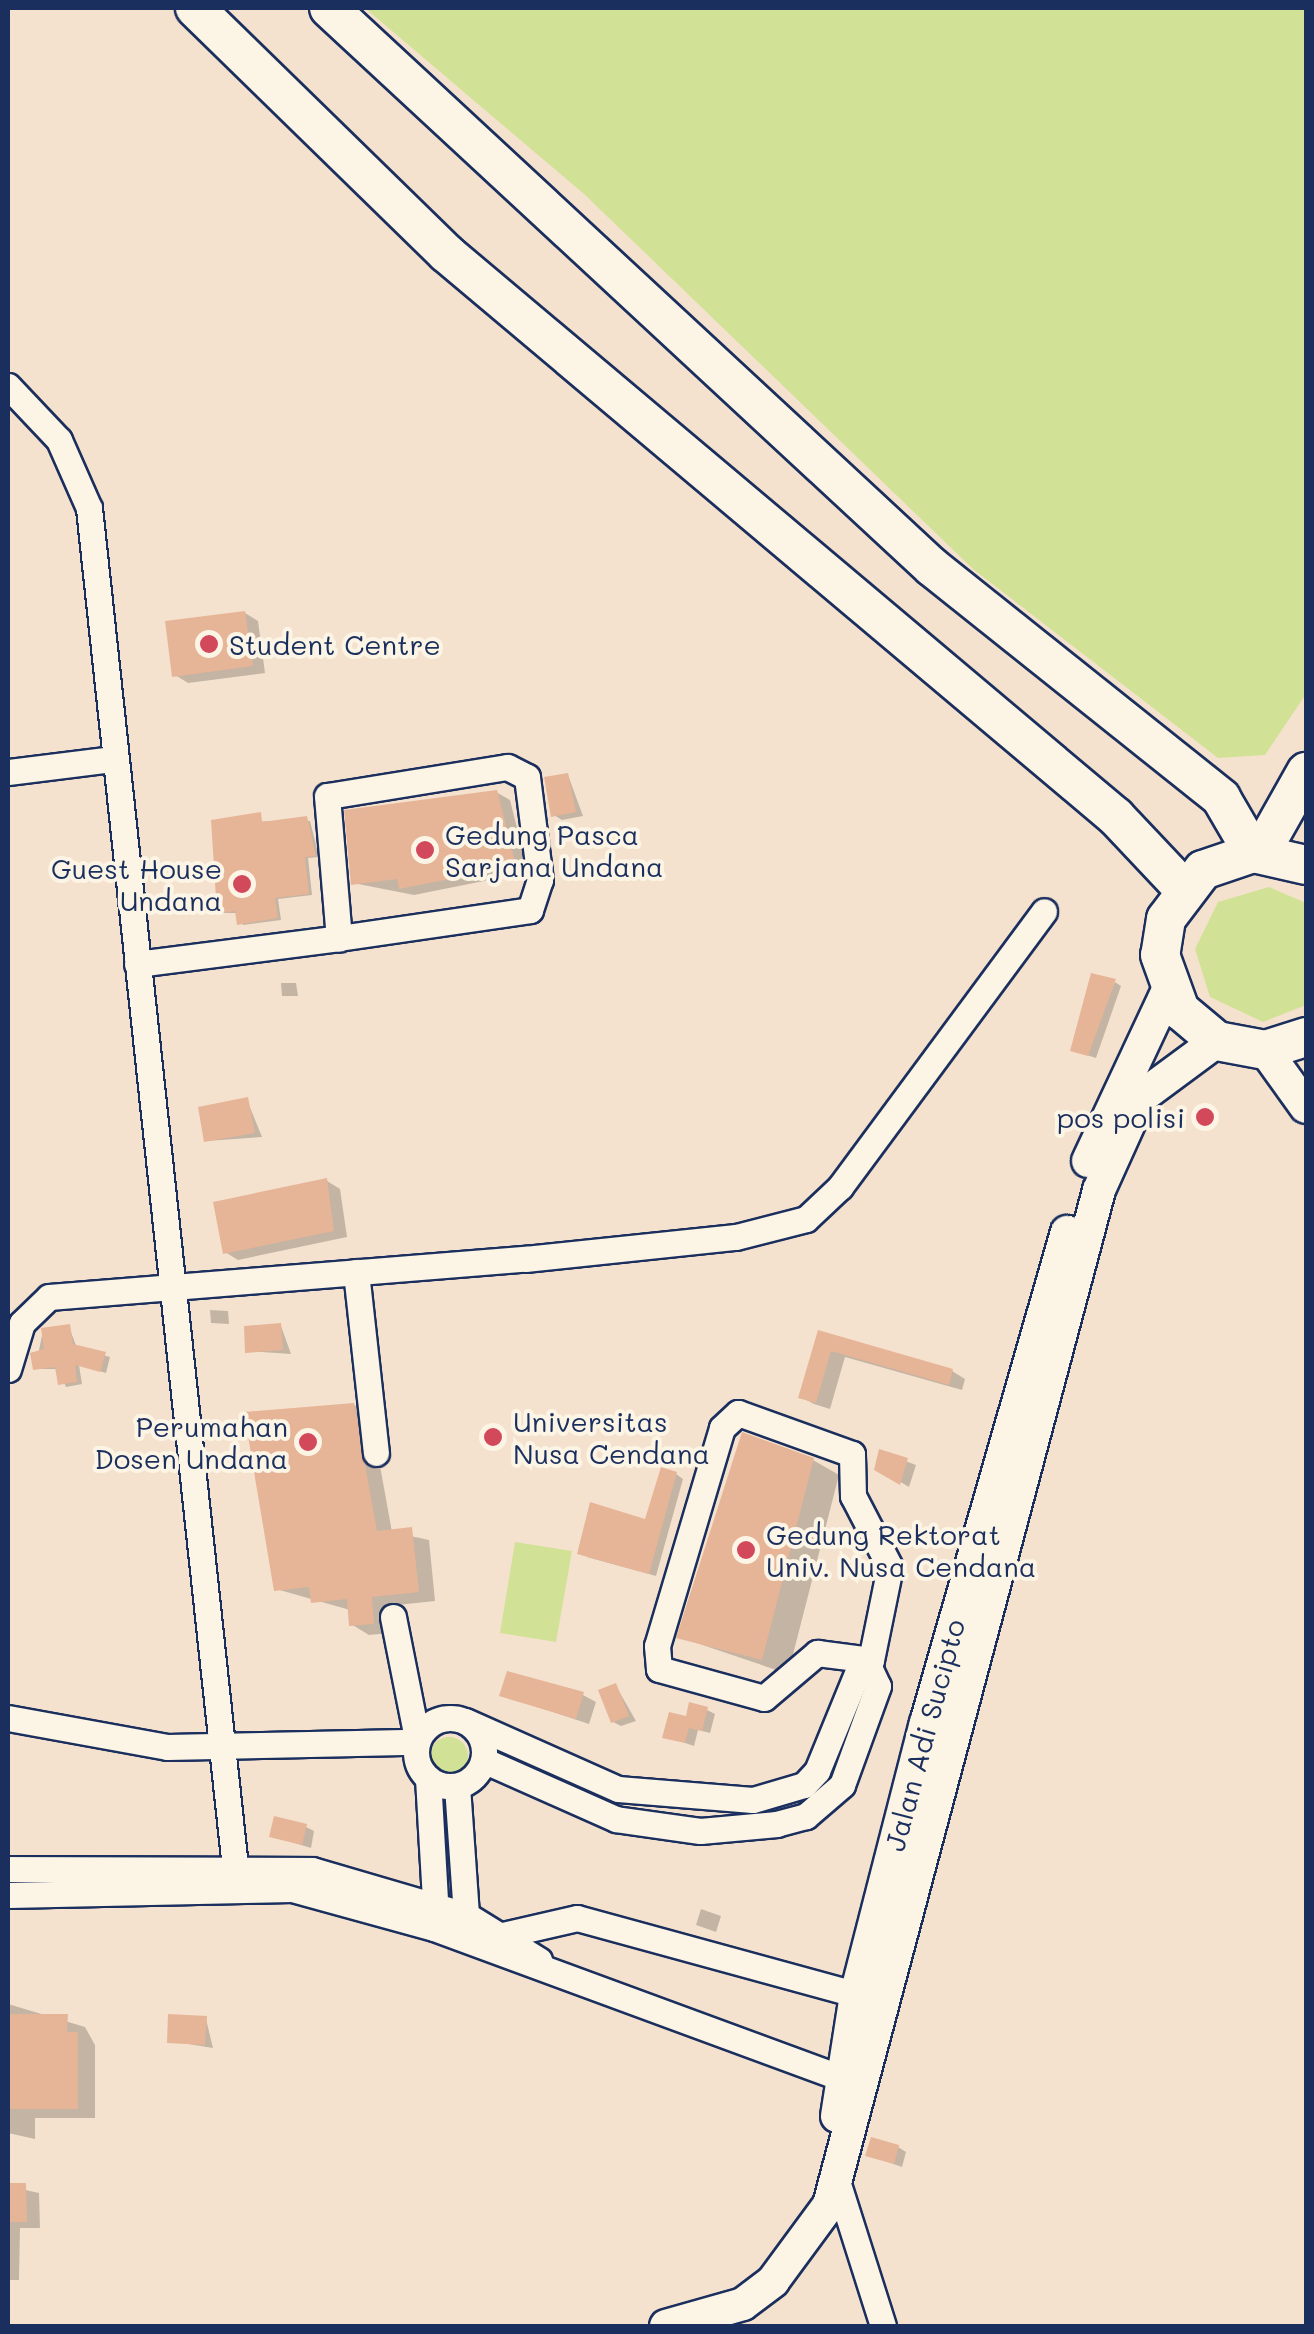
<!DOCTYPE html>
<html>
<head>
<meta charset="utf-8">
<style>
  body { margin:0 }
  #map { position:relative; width:1314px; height:2334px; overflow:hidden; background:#f5e2ce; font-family:Mali,sans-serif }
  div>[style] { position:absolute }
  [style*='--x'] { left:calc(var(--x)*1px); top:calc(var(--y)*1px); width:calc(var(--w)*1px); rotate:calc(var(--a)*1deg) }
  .green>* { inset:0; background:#d1e296 }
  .round { border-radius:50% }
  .shadow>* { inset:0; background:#0003 }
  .building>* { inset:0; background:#e6b497 }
  .roads { filter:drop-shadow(2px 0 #1b2f5e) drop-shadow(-2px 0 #1b2f5e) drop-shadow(0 2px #1b2f5e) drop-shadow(0 -2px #1b2f5e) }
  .minor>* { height:25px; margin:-12.5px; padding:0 12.5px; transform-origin:12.5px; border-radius:12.5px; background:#fcf5e5 }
  .minor>.ring { margin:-12.5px; padding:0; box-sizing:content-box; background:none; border:25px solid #fcf5e5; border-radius:50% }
  .major>* { height:32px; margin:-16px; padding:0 16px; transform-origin:16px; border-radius:16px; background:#fcf5e5 }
  .highway>* { height:38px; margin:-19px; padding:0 19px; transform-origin:19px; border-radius:19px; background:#fcf5e5 }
  .dots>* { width:28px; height:28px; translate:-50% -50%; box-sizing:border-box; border:5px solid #fcf5e5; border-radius:50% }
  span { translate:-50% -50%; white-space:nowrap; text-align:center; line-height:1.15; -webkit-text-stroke:8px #fcf5e5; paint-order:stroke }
  .poi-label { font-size:28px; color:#1b2f5e }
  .left { translate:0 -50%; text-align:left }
  .right { translate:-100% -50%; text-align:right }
  .street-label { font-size:28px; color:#1b2f5e }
  .frame { position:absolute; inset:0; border:10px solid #1b2f5e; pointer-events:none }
</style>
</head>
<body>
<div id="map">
  <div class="green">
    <div style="clip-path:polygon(365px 8px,1306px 8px,1306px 694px,1265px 755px,1218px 758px,973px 569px,584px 194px)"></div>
    <div style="clip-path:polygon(1269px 887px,1306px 903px,1306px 1005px,1263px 1022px,1210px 997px,1195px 949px,1218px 902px)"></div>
    <div style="clip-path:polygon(515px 1542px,572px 1551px,556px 1642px,500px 1633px)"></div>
    <div class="round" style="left:430px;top:1737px;width:38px;height:38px"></div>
  </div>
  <div class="shadow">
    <div style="clip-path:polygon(245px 613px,258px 621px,265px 673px,188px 683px,175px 675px)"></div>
    <div style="clip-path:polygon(568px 775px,583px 816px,562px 820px,554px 815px)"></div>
    <div style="clip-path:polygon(496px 792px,510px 800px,528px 872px,414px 895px,353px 883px)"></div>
    <div style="clip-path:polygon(310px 821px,319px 857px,308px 858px,312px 895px,278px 899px,281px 920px,243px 925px,238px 913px,219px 913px,214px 822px)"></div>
    <div style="clip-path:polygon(1115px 982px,1121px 986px,1096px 1058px,1080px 1053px)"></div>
    <div style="clip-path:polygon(281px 983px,296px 983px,298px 996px,282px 996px)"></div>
    <div style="clip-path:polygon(247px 1100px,262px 1137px,207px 1141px)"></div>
    <div style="clip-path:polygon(327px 1181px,340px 1189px,347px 1237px,238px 1260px,225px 1252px)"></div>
    <div style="clip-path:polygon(210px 1310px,228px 1311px,229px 1324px,211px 1323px)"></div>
    <div style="clip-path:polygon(281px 1326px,291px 1354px,248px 1351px)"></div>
    <div style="clip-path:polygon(69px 1327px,77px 1348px,110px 1357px,106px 1373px,79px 1365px,82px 1384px,66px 1387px,58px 1369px,35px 1369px,43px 1331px)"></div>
    <div style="clip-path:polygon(819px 1333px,952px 1371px,965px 1379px,962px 1390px,845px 1357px,830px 1409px,814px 1404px,801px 1397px)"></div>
    <div style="clip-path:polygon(354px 1405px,371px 1416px,392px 1532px,429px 1540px,435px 1601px,388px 1606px,391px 1633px,369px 1635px,351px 1624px,350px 1610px,276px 1589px)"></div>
    <div style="clip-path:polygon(881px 1452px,916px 1465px,909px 1487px,877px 1468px)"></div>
    <div style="clip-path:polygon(813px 1460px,839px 1475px,788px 1674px,679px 1637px)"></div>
    <div style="clip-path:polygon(676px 1474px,683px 1479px,656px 1576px,587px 1557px,647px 1522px)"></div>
    <div style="clip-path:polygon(616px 1686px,636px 1721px,621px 1726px,613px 1722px)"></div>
    <div style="clip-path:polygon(502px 1695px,583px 1695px,596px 1702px,589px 1724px)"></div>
    <div style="clip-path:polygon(707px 1710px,715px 1714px,710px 1733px,698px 1730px,694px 1746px,665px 1736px)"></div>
    <div style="clip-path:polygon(306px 1827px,314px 1831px,311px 1848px,272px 1836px)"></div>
    <div style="clip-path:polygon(701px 1909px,721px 1916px,716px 1932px,696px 1925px)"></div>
    <div style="clip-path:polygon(8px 2004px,85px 2027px,95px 2045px,95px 2118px,35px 2118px,35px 2139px,8px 2133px)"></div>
    <div style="clip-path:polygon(206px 2019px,213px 2048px,170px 2041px)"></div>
    <div style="clip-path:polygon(898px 2147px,906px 2152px,902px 2167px,868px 2155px)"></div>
    <div style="clip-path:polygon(8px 2186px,39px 2193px,40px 2228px,20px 2228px,19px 2280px,8px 2280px)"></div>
  </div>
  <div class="building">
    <div style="clip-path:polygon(245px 611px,253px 666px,172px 677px,165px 621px)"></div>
    <div style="clip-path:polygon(568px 773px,576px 812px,551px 817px,544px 777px)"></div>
    <div style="clip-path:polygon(497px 790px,516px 866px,399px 889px,397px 879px,351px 885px,344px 810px)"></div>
    <div style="clip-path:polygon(261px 812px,262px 822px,307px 816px,316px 856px,305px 857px,309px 894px,275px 898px,278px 918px,237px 925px,235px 911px,217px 914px,211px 820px)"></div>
    <div style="clip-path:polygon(1091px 973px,1116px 979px,1088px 1056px,1070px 1051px)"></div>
    <div style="clip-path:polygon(248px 1097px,255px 1133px,204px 1142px,198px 1107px)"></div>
    <div style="clip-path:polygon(327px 1178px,334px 1231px,223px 1254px,213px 1202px)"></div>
    <div style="clip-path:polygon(281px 1323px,283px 1350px,245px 1353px,244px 1326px)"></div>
    <div style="clip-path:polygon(70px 1324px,73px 1344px,106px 1352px,100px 1372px,75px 1365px,77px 1382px,58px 1385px,55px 1367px,33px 1370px,30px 1353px,44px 1349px,41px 1328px)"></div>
    <div style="clip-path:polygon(818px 1330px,953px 1369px,949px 1385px,831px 1351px,816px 1403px,798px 1398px)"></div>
    <div style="clip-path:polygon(354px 1403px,377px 1531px,412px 1527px,419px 1592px,372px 1597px,374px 1624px,349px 1626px,347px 1599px,311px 1603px,309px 1587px,274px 1591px,244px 1412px)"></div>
    <div style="clip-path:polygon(742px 1432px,814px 1458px,762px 1660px,676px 1638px)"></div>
    <div style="clip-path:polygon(879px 1449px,908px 1458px,900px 1485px,874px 1470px)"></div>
    <div style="clip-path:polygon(661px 1467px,677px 1472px,649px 1574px,577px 1554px,590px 1502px,645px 1519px)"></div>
    <div style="clip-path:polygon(507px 1671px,584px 1692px,576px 1719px,499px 1696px)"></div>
    <div style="clip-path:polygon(616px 1683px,629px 1716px,611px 1723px,598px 1690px)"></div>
    <div style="clip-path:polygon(689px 1702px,708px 1707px,702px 1731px,689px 1728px,685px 1743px,662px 1738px,669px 1712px,686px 1716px)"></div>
    <div style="clip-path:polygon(274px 1816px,307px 1824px,302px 1845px,269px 1837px)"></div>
    <div style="clip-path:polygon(8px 2014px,68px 2014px,67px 2032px,78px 2032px,78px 2109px,8px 2109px)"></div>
    <div style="clip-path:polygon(168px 2014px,207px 2016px,205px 2045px,167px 2043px)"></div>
    <div style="clip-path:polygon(871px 2137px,899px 2145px,894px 2164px,865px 2156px)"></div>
    <div style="clip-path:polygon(8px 2183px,26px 2183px,27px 2222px,8px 2222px)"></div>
  </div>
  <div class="roads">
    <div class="minor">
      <div style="--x:8;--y:386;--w:74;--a:46.6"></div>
      <div style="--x:59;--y:440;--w:74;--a:66.2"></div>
      <div style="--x:89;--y:508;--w:1387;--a:83.87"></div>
      <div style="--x:8;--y:772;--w:106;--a:-7.1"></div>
      <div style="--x:137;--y:964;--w:204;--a:-7.3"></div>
      <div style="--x:339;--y:938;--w:193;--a:-8.3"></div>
      <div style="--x:530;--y:910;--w:32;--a:-72"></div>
      <div style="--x:540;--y:880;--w:104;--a:-97.2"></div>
      <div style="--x:527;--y:777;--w:22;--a:-153"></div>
      <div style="--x:507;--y:767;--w:182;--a:170.8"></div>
      <div style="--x:327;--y:796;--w:143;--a:85.2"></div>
      <div style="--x:356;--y:1272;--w:182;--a:83.7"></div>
      <div style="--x:8;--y:1369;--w:48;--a:-73.1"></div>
      <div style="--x:22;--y:1323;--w:37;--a:-44"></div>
      <div style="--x:49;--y:1297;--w:478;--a:-4.6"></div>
      <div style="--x:525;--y:1259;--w:212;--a:-6"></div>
      <div style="--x:736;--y:1237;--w:72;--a:-14.4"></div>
      <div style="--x:806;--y:1219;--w:47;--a:-43.3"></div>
      <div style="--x:840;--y:1187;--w:343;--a:-53.5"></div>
      <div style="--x:393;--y:1617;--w:123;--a:78.8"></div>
      <div style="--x:869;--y:1667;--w:7;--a:-74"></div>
      <div style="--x:871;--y:1660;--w:95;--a:-78.5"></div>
      <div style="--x:890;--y:1567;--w:80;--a:-117.5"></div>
      <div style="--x:853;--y:1496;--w:42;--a:-91.4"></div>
      <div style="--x:852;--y:1454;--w:121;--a:-160.2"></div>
      <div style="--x:738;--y:1413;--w:22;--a:137"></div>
      <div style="--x:722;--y:1428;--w:227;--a:106.6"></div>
      <div style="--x:657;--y:1646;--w:23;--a:85"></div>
      <div style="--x:659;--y:1669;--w:109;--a:15.4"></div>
      <div style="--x:764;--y:1698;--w:70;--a:-40.3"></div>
      <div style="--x:817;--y:1653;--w:54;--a:7.4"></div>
      <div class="ring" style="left:416px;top:1718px;width:43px;height:43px"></div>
      <div style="--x:8;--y:1718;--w:162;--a:10.3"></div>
      <div style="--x:167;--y:1747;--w:249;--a:-1.2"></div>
      <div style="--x:465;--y:1721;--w:167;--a:24"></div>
      <div style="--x:618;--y:1789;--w:135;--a:4.7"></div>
      <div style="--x:753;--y:1800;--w:53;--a:-16.4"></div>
      <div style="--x:804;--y:1785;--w:19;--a:-47"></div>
      <div style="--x:817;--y:1771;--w:108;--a:-67.7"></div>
      <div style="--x:858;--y:1671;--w:12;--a:-20"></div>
      <div style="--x:869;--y:1667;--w:21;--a:65"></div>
      <div style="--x:878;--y:1686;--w:105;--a:110"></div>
      <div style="--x:842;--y:1785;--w:48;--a:139.3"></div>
      <div style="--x:806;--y:1816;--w:30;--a:165"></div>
      <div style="--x:777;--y:1824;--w:77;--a:174.8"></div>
      <div style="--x:700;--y:1831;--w:85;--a:-171.9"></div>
      <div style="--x:616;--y:1819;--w:145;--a:-156.1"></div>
      <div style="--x:428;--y:1778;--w:140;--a:86.7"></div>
      <div style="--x:457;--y:1786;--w:129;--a:86"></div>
      <div style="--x:8;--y:1869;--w:304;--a:0.2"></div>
      <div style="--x:312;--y:1870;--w:160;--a:16.3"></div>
      <div style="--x:466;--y:1915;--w:86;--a:31.7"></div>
      <div style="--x:8;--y:1895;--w:284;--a:-1.2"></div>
      <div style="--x:292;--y:1889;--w:147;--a:15.4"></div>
      <div style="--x:434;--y:1928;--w:453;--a:20.2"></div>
      <div style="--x:503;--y:1935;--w:76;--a:-12.9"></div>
      <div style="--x:577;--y:1918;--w:303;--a:15.3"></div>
      <div style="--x:838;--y:2184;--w:149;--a:72.4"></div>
    </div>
    <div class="major">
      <div style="--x:1265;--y:1050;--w:70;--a:54.3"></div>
      <div style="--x:1088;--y:1161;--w:189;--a:-64.9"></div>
      <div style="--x:837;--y:2116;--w:122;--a:-81.1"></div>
      <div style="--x:856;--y:1995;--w:281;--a:-75.6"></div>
      <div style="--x:926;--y:1723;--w:511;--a:-73.98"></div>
      <div style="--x:666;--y:2326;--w:80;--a:-15.9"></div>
      <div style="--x:743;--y:2304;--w:38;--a:-37"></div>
      <div style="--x:773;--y:2281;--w:94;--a:-53.6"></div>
      <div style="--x:829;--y:2205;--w:1050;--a:-75.1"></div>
      <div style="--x:1099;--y:1190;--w:102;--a:-65.7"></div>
      <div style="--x:1141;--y:1097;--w:94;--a:-36.4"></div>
    </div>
    <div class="highway">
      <div style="--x:195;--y:8;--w:351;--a:44.3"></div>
      <div style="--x:446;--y:253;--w:876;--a:40.09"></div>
      <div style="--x:1116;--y:817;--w:98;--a:46.7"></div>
      <div style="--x:329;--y:8;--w:822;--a:42.83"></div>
      <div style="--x:932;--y:567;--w:370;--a:38.6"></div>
      <div style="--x:1221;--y:798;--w:64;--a:59.8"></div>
      <div style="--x:1261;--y:852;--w:92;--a:-60.6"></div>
      <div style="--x:1306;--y:865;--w:54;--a:-167.2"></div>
      <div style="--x:1253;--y:853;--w:53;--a:161.2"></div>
      <div style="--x:1203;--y:870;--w:61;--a:127.1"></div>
      <div style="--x:1166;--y:919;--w:36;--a:99"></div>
      <div style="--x:1160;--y:955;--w:59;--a:70"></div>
      <div style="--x:1180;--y:1010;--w:48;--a:40"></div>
      <div style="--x:1217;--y:1041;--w:49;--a:10.6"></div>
      <div style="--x:1265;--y:1050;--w:43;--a:-17.6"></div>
    </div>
  </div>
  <div class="dots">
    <div style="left:209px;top:644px;background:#d1495b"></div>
    <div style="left:425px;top:850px;background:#d1495b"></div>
    <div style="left:242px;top:884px;background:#d1495b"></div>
    <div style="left:1205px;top:1117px;background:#d1495b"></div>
    <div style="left:493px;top:1437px;background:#d1495b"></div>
    <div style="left:308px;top:1442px;background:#d1495b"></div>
    <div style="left:746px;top:1550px;background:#d1495b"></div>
  </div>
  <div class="poi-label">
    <span class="left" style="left:229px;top:644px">Student Centre</span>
    <span class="left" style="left:445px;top:850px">Gedung Pasca<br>Sarjana Undana</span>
    <span class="right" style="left:222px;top:884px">Guest House<br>Undana</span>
    <span class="right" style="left:1185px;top:1117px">pos polisi</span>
    <span class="left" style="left:513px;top:1437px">Universitas<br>Nusa Cendana</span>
    <span class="right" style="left:288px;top:1442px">Perumahan<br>Dosen Undana</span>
    <span class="left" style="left:766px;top:1550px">Gedung Rektorat<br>Univ. Nusa Cendana</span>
  </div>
  <div class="street-label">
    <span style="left:924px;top:1735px;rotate:-75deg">Jalan Adi Sucipto</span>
  </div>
  <div class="frame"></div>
</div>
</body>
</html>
